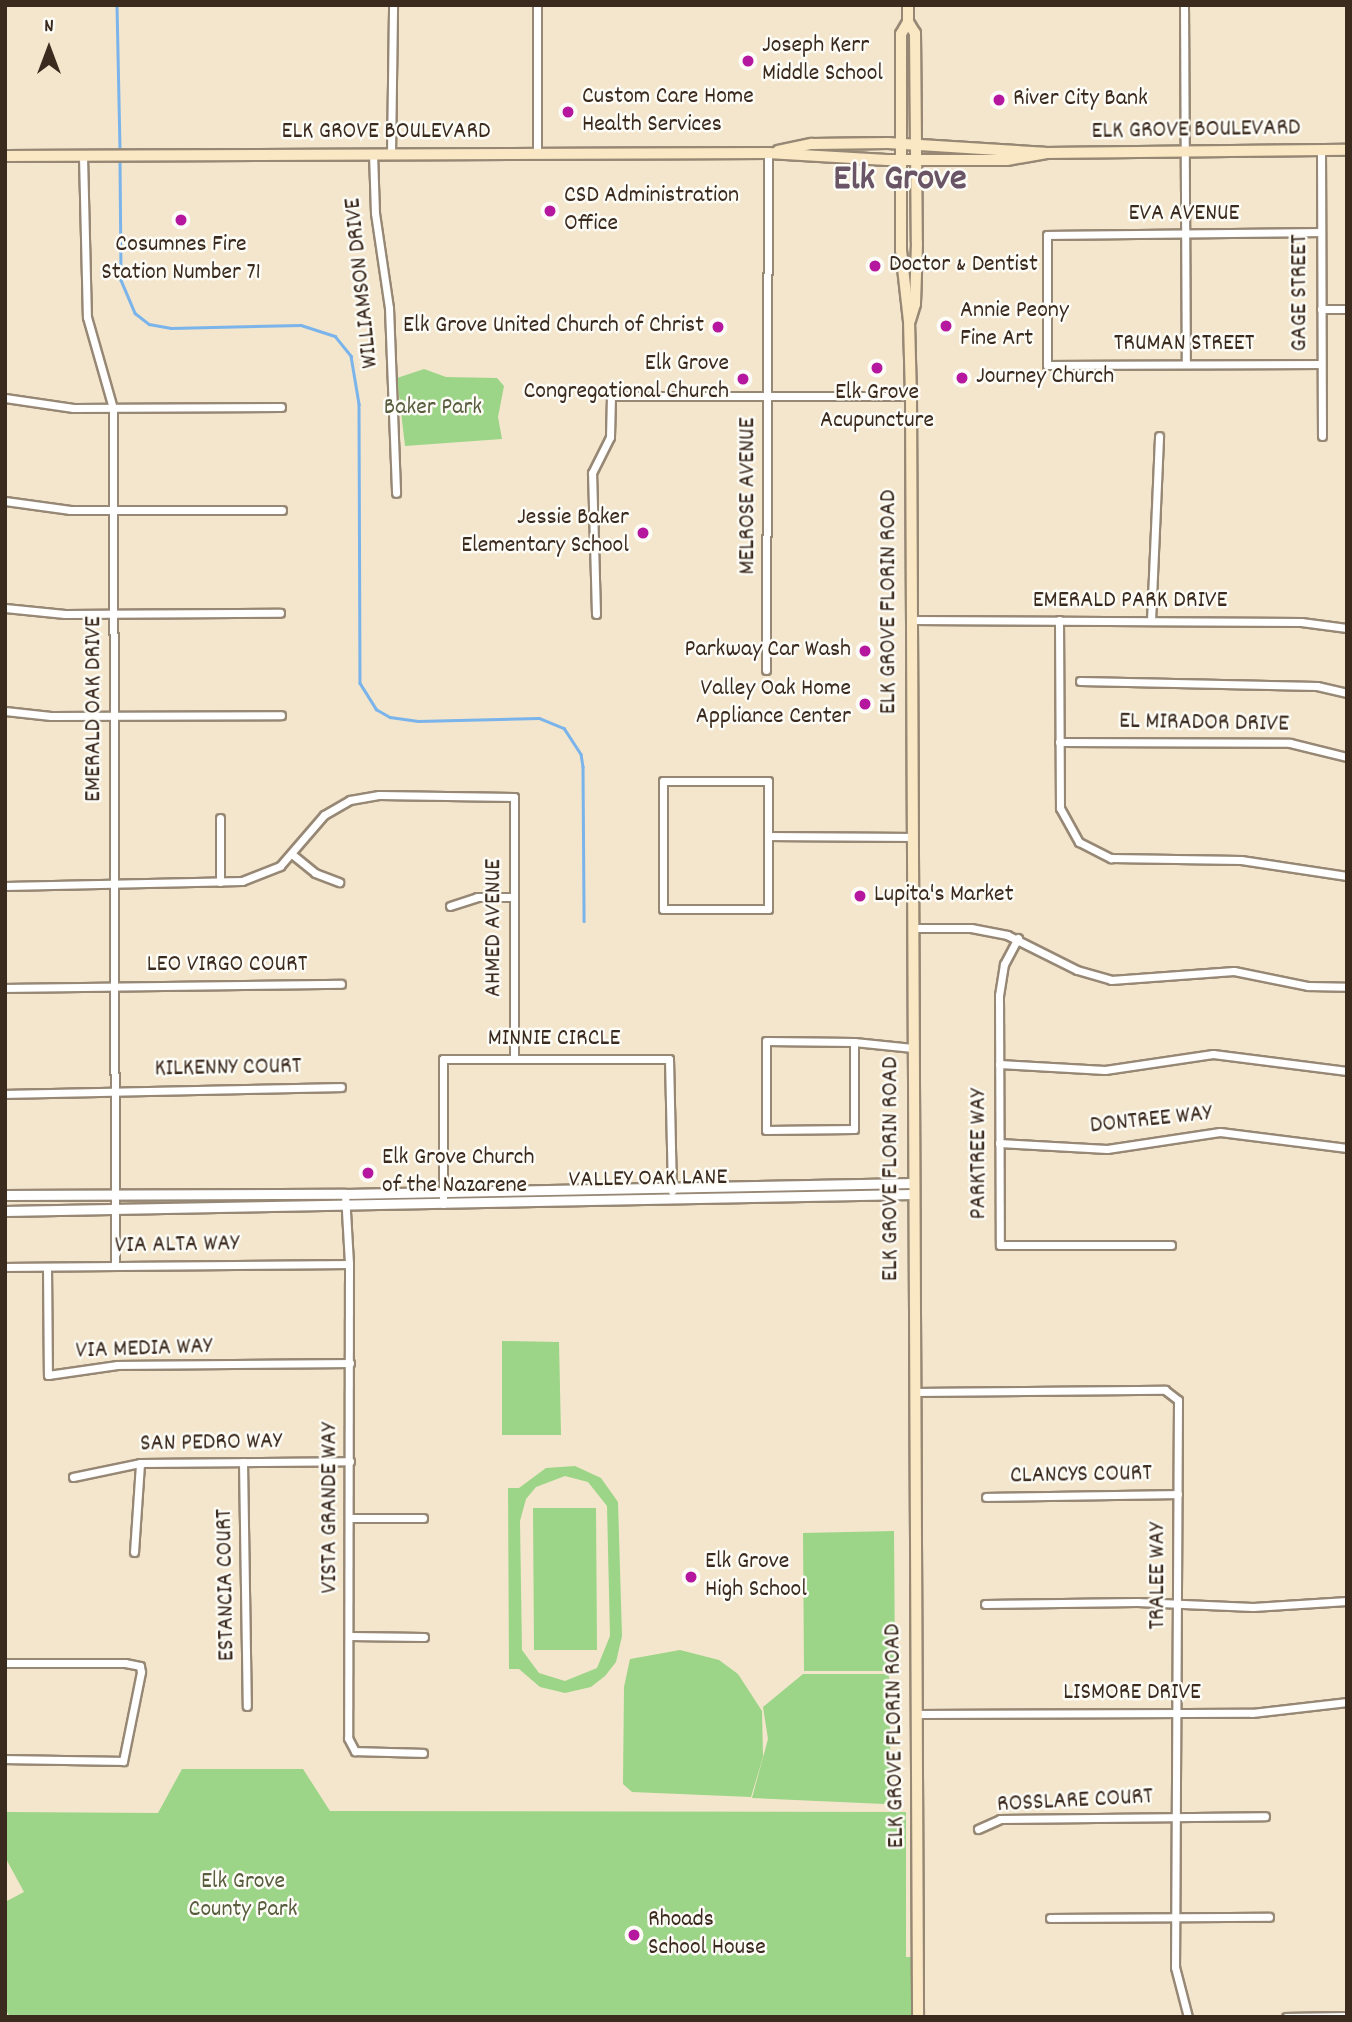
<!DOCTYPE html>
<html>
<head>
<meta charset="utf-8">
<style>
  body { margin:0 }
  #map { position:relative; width:1352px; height:2022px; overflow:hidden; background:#f3e6cc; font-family:Dekko,sans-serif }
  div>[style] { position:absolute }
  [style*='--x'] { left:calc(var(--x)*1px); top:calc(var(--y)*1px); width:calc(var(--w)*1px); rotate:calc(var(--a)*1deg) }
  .green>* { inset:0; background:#9cd587 }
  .stream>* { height:2.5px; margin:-1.25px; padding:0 1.25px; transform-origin:1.25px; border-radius:1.25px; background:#7ab4eb }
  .roads { filter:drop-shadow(2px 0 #978875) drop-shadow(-2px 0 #978875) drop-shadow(0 2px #978875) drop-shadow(0 -2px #978875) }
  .minor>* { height:7px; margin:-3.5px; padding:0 3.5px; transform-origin:3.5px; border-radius:3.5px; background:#fff }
  .tertiary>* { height:9px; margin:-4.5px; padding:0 4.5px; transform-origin:4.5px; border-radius:4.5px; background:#fff }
  .secondary>* { height:10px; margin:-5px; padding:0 5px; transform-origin:5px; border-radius:5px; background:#fae7c3 }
  .dots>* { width:19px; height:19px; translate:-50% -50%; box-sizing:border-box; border:4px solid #fdfcf7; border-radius:50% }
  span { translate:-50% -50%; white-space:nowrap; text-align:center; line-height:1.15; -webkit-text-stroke:5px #fdfcf7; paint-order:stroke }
  .poi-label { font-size:24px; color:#3b2a1e }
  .left { translate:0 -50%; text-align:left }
  .right { translate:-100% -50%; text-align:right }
  .street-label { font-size:24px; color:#3b2a1e }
  .park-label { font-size:24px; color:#585d3e }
  .town-label { font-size:38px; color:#695565; font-weight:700 }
  .frame { position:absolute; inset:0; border:7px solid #3b2a1e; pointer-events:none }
  .north { position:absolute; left:14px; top:14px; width:70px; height:70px; -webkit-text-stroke:5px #fdfcf7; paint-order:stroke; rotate:0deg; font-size:19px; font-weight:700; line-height:28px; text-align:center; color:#3b2a1e }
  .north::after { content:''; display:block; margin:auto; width:24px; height:32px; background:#3b2a1e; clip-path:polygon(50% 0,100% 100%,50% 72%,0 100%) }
</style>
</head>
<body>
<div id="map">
  <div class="green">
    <div style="clip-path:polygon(424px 369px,446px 377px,497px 378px,504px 386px,498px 417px,502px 439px,405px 446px,397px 378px)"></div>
    <div style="clip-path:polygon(502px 1341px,559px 1342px,561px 1435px,502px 1435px)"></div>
    <div style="clip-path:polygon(evenodd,575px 1466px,601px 1478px,618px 1502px,622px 1636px,616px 1662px,605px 1676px,591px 1687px,565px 1693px,540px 1687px,519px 1669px,509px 1669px,508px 1488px,519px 1488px,546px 1468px,575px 1466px,565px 1476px,588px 1482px,607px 1506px,610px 1636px,597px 1668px,565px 1681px,539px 1673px,522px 1650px,520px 1521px,526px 1499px,536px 1487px,565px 1476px)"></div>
    <div style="clip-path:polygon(533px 1508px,596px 1508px,597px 1650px,534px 1650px)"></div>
    <div style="clip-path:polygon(894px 1531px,895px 1671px,804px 1671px,803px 1533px)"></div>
    <div style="clip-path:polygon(680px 1650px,719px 1660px,738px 1674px,762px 1711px,763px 1757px,751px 1797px,632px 1792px,623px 1784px,624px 1687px,630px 1659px)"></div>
    <div style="clip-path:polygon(803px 1674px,889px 1674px,891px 1796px,884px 1804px,752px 1798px,768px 1739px,763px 1707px)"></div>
    <div style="clip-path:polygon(182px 1769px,303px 1769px,330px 1811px,906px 1812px,906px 1957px,912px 1957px,912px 2017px,10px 2017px,5px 2009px,5px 1902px,24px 1892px,5px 1857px,5px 1812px,158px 1813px)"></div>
  </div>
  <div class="stream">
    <div style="--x:117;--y:5;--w:147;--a:88.8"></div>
    <div style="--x:120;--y:159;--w:121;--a:89.5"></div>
    <div style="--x:121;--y:280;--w:36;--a:67"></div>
    <div style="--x:135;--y:313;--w:18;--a:38"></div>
    <div style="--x:149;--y:324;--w:22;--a:10"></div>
    <div style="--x:171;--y:328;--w:130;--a:-1.3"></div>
    <div style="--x:301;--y:325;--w:36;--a:18"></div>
    <div style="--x:335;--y:336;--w:26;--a:51"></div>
    <div style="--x:351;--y:356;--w:49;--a:80.5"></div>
    <div style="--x:359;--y:404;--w:279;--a:89.8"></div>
    <div style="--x:360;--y:683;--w:31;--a:58"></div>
    <div style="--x:376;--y:709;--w:16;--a:30"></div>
    <div style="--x:390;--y:717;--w:28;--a:8"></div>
    <div style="--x:418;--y:721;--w:121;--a:-1.4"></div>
    <div style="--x:539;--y:718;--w:27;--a:22"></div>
    <div style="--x:564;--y:728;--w:31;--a:57"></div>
    <div style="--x:581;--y:754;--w:13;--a:81"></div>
    <div style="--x:583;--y:767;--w:154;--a:89.6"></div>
  </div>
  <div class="roads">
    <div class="minor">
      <div style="--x:1184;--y:5;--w:359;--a:89.7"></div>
      <div style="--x:1321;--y:150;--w:286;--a:89.8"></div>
      <div style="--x:373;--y:153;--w:60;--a:88.1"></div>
      <div style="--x:375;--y:213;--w:96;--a:81.6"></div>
      <div style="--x:389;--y:308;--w:185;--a:87.8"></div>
      <div style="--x:537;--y:153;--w:148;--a:-90"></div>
      <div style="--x:391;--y:154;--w:149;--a:-89.2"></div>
      <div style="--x:83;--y:156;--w:161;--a:88.6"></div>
      <div style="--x:87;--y:317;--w:95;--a:74.1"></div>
      <div style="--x:113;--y:408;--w:858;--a:89.87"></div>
      <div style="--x:1321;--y:309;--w:26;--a:0"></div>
      <div style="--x:1321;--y:364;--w:274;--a:179.8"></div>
      <div style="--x:1047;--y:365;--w:130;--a:-90"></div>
      <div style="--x:1047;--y:235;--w:274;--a:-0.6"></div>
      <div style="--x:5;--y:398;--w:69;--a:8.4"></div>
      <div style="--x:73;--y:408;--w:208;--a:-0.3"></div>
      <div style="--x:5;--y:501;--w:66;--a:7.9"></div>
      <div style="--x:70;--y:510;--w:212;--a:0"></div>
      <div style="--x:5;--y:608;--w:60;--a:5.7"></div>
      <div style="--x:65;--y:614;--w:215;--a:-0.3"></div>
      <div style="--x:596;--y:614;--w:141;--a:-91.6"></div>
      <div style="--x:592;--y:473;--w:40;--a:-63.4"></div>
      <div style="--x:610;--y:437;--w:41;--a:-88.6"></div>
      <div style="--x:611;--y:396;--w:300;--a:0"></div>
      <div style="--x:912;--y:620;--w:389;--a:0.3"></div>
      <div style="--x:1301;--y:622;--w:46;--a:7.4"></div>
      <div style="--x:1059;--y:620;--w:188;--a:89.7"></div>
      <div style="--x:1060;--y:808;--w:39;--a:61"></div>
      <div style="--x:1079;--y:842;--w:36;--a:27"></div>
      <div style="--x:1111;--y:858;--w:130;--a:0.9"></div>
      <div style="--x:1241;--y:860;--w:107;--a:8.6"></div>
      <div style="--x:1151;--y:621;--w:185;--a:-87.5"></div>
      <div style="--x:766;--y:670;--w:517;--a:-89.78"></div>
      <div style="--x:1080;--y:681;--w:237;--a:1.2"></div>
      <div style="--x:1317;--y:686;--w:31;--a:13"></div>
      <div style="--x:5;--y:711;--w:46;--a:6.2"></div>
      <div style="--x:51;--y:716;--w:230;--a:-0.2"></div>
      <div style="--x:1059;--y:742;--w:231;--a:0.2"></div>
      <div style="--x:1290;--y:743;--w:59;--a:13.8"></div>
      <div style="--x:663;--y:781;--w:105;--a:0"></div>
      <div style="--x:768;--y:781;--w:128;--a:90"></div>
      <div style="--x:768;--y:909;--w:105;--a:180"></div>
      <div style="--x:663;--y:909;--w:128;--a:-90"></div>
      <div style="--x:768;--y:836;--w:145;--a:0.4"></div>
      <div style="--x:293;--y:855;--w:28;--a:39"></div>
      <div style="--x:315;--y:873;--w:26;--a:21"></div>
      <div style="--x:220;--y:882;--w:64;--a:-90"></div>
      <div style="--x:5;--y:886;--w:237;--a:-1.2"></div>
      <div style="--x:242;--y:881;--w:41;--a:-21.5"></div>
      <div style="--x:280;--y:866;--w:67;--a:-49.2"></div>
      <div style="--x:324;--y:815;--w:30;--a:-30"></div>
      <div style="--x:350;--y:800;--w:29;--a:-10"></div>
      <div style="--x:379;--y:795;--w:135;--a:0.8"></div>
      <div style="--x:514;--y:797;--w:262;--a:90"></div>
      <div style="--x:450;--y:906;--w:28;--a:-18"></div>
      <div style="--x:477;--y:897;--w:37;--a:0"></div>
      <div style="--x:913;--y:928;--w:58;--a:0"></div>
      <div style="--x:971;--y:928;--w:37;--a:11"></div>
      <div style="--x:1007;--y:935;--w:78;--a:26.6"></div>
      <div style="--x:1077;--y:970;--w:35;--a:16"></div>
      <div style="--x:1111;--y:980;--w:123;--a:-4.2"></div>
      <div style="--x:1234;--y:971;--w:76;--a:11.5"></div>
      <div style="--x:1308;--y:986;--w:39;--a:1"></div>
      <div style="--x:1018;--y:938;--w:30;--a:118"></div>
      <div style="--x:1004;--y:964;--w:31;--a:99"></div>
      <div style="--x:999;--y:995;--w:250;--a:89.8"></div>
      <div style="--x:1000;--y:1245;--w:171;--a:0"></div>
      <div style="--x:5;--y:988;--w:336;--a:-0.7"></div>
      <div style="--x:766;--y:1041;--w:88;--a:0.7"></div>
      <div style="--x:854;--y:1042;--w:87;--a:90"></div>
      <div style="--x:854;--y:1129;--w:88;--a:179.3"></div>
      <div style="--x:766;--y:1130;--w:89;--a:-90"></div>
      <div style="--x:854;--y:1042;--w:59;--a:5.8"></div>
      <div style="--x:999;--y:1064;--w:106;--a:3.2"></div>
      <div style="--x:1105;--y:1070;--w:109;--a:-8.4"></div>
      <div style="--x:1213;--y:1054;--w:135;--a:7.2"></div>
      <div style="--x:5;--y:1094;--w:336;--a:-1.2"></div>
      <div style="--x:999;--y:1143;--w:108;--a:3.2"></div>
      <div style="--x:1107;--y:1149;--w:114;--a:-8.6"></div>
      <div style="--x:1220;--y:1132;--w:128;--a:7.2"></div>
      <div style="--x:345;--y:1194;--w:70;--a:86.7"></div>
      <div style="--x:349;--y:1264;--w:474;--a:90.1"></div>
      <div style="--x:348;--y:1738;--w:15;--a:62"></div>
      <div style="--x:355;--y:1751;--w:68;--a:1.7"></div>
      <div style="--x:443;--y:1204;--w:145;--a:-90"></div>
      <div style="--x:443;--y:1059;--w:226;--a:0"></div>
      <div style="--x:669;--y:1059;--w:132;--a:88.7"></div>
      <div style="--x:5;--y:1267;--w:344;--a:-0.5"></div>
      <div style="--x:47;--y:1267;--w:108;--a:89.5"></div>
      <div style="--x:48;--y:1375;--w:70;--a:-8.2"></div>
      <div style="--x:117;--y:1365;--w:233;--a:-0.5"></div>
      <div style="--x:914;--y:1392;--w:251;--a:-0.5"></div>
      <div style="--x:1165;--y:1390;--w:16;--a:38"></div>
      <div style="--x:1178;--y:1400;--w:567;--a:90.3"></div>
      <div style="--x:1175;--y:1967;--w:52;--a:75.4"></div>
      <div style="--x:243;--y:1462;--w:244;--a:89.1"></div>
      <div style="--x:73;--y:1477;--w:68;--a:-11.8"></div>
      <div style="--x:140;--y:1463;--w:210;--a:-0.5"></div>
      <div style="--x:986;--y:1497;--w:192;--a:-0.9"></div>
      <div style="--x:350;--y:1518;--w:73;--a:0"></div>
      <div style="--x:134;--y:1552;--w:89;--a:-86.1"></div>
      <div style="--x:985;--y:1604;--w:152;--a:-0.8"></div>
      <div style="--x:1137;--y:1602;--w:116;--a:2.5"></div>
      <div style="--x:1253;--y:1607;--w:94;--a:-3.7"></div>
      <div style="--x:350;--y:1636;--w:74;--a:0.8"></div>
      <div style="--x:5;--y:1663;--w:120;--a:0"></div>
      <div style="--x:125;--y:1663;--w:15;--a:11"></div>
      <div style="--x:140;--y:1666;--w:6;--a:81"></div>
      <div style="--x:141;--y:1672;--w:91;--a:101.4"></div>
      <div style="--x:123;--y:1761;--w:118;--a:-179"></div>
      <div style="--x:916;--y:1714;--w:336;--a:-0.2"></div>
      <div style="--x:1252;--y:1713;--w:96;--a:-6.6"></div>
      <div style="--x:978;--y:1829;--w:24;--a:-24"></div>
      <div style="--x:1000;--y:1819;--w:265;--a:-0.6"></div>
      <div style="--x:1050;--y:1918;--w:219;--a:-0.3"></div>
      <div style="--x:1286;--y:2017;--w:61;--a:-0.9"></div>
    </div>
    <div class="tertiary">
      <div style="--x:5;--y:1195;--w:340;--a:-0.2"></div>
      <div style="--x:345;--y:1194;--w:568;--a:-1.11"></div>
      <div style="--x:5;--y:1211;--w:908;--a:-1.07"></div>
    </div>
    <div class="secondary">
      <div style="--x:908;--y:5;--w:17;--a:90"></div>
      <div style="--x:908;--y:22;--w:14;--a:120"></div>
      <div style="--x:901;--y:34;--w:216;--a:90"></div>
      <div style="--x:901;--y:250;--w:71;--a:83.6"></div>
      <div style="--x:909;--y:321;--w:75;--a:88.5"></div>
      <div style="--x:911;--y:396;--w:1621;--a:89.75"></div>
      <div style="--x:908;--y:22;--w:13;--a:58"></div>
      <div style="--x:915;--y:33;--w:210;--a:89.5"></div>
      <div style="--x:917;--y:243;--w:61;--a:91.9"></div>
      <div style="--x:915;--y:304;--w:17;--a:107"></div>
      <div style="--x:778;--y:151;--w:35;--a:-12"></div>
      <div style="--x:812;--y:144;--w:76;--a:-0.8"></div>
      <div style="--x:888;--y:143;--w:157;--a:3.6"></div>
      <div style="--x:1045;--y:153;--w:302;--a:-0.6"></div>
      <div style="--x:5;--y:156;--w:763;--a:-0.23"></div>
      <div style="--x:768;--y:153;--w:119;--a:3.4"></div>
      <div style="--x:887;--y:160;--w:120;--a:0"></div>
      <div style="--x:1007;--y:160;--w:39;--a:-10"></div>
    </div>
  </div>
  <div class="dots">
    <div style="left:748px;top:61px;background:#b5179e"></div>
    <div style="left:999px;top:100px;background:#b5179e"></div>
    <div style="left:568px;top:112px;background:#b5179e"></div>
    <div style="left:550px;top:211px;background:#b5179e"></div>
    <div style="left:181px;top:220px;background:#b5179e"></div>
    <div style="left:875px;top:266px;background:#b5179e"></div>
    <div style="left:946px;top:326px;background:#b5179e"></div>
    <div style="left:718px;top:327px;background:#b5179e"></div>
    <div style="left:877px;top:368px;background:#b5179e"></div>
    <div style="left:962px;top:378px;background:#b5179e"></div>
    <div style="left:743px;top:379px;background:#b5179e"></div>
    <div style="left:643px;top:533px;background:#b5179e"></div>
    <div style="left:865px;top:651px;background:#b5179e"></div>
    <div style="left:865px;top:704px;background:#b5179e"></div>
    <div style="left:860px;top:896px;background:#b5179e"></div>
    <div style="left:368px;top:1173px;background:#b5179e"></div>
    <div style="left:691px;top:1577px;background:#b5179e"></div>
    <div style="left:634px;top:1935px;background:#b5179e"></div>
  </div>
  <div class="poi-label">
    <span class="left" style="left:762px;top:61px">Joseph Kerr<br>Middle School</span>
    <span class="left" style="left:582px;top:112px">Custom Care Home<br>Health Services</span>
    <span class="left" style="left:1013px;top:100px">River City Bank</span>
    <span class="left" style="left:564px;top:211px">CSD Administration<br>Office</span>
    <span style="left:181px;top:260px">Cosumnes Fire<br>Station Number 71</span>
    <span class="left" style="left:889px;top:266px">Doctor &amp; Dentist</span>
    <span class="left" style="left:960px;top:326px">Annie Peony<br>Fine Art</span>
    <span class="right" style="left:704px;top:327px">Elk Grove United Church of Christ</span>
    <span class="right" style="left:729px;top:379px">Elk Grove<br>Congregational Church</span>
    <span class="left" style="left:976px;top:378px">Journey Church</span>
    <span style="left:877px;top:408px">Elk Grove<br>Acupuncture</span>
    <span class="right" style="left:629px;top:533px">Jessie Baker<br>Elementary School</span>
    <span class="right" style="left:851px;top:651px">Parkway Car Wash</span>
    <span class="right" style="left:851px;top:704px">Valley Oak Home<br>Appliance Center</span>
    <span class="left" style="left:874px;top:896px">Lupita's Market</span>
    <span class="left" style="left:382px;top:1173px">Elk Grove Church<br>of the Nazarene</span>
    <span class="left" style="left:705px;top:1577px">Elk Grove<br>High School</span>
    <span class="left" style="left:648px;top:1935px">Rhoads<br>School House</span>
  </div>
  <div class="street-label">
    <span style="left:1196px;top:131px;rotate:-1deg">ELK GROVE BOULEVARD</span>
    <span style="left:386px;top:133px">ELK GROVE BOULEVARD</span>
    <span style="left:1184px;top:215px">EVA AVENUE</span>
    <span style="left:363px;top:283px;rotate:-96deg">WILLIAMSON DRIVE</span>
    <span style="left:1301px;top:293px;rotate:-90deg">GAGE STREET</span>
    <span style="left:1184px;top:345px">TRUMAN STREET</span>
    <span style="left:749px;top:496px;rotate:-90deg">MELROSE AVENUE</span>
    <span style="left:890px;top:602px;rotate:-90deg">ELK GROVE FLORIN ROAD</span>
    <span style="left:1130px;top:602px">EMERALD PARK DRIVE</span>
    <span style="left:95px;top:709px;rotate:-90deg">EMERALD OAK DRIVE</span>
    <span style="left:1204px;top:724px;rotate:1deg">EL MIRADOR DRIVE</span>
    <span style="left:495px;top:928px;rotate:-90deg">AHMED AVENUE</span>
    <span style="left:227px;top:966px">LEO VIRGO COURT</span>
    <span style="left:554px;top:1040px">MINNIE CIRCLE</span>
    <span style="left:228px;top:1069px;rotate:-1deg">KILKENNY COURT</span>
    <span style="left:1151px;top:1121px;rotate:-6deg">DONTREE WAY</span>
    <span style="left:980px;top:1154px;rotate:-90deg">PARKTREE WAY</span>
    <span style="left:892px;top:1169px;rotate:-90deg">ELK GROVE FLORIN ROAD</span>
    <span style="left:648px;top:1180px;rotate:-1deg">VALLEY OAK LANE</span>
    <span style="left:177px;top:1246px;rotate:-1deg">VIA ALTA WAY</span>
    <span style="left:144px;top:1350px;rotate:-2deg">VIA MEDIA WAY</span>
    <span style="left:211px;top:1444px;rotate:-1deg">SAN PEDRO WAY</span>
    <span style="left:1081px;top:1476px;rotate:-1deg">CLANCYS COURT</span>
    <span style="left:331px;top:1508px;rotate:-90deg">VISTA GRANDE WAY</span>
    <span style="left:1159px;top:1576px;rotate:-90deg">TRALEE WAY</span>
    <span style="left:227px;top:1585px;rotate:-91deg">ESTANCIA COURT</span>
    <span style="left:1132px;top:1694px">LISMORE DRIVE</span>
    <span style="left:896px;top:1736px;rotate:-91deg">ELK GROVE FLORIN ROAD</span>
    <span style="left:1075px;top:1802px;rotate:-3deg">ROSSLARE COURT</span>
  </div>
  <div class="park-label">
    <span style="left:433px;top:409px">Baker Park</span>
    <span style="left:243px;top:1897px">Elk Grove<br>County Park</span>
  </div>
  <div class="town-label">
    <span style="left:900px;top:181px">Elk Grove</span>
  </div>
  <div class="frame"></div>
  <div class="north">N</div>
</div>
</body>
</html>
